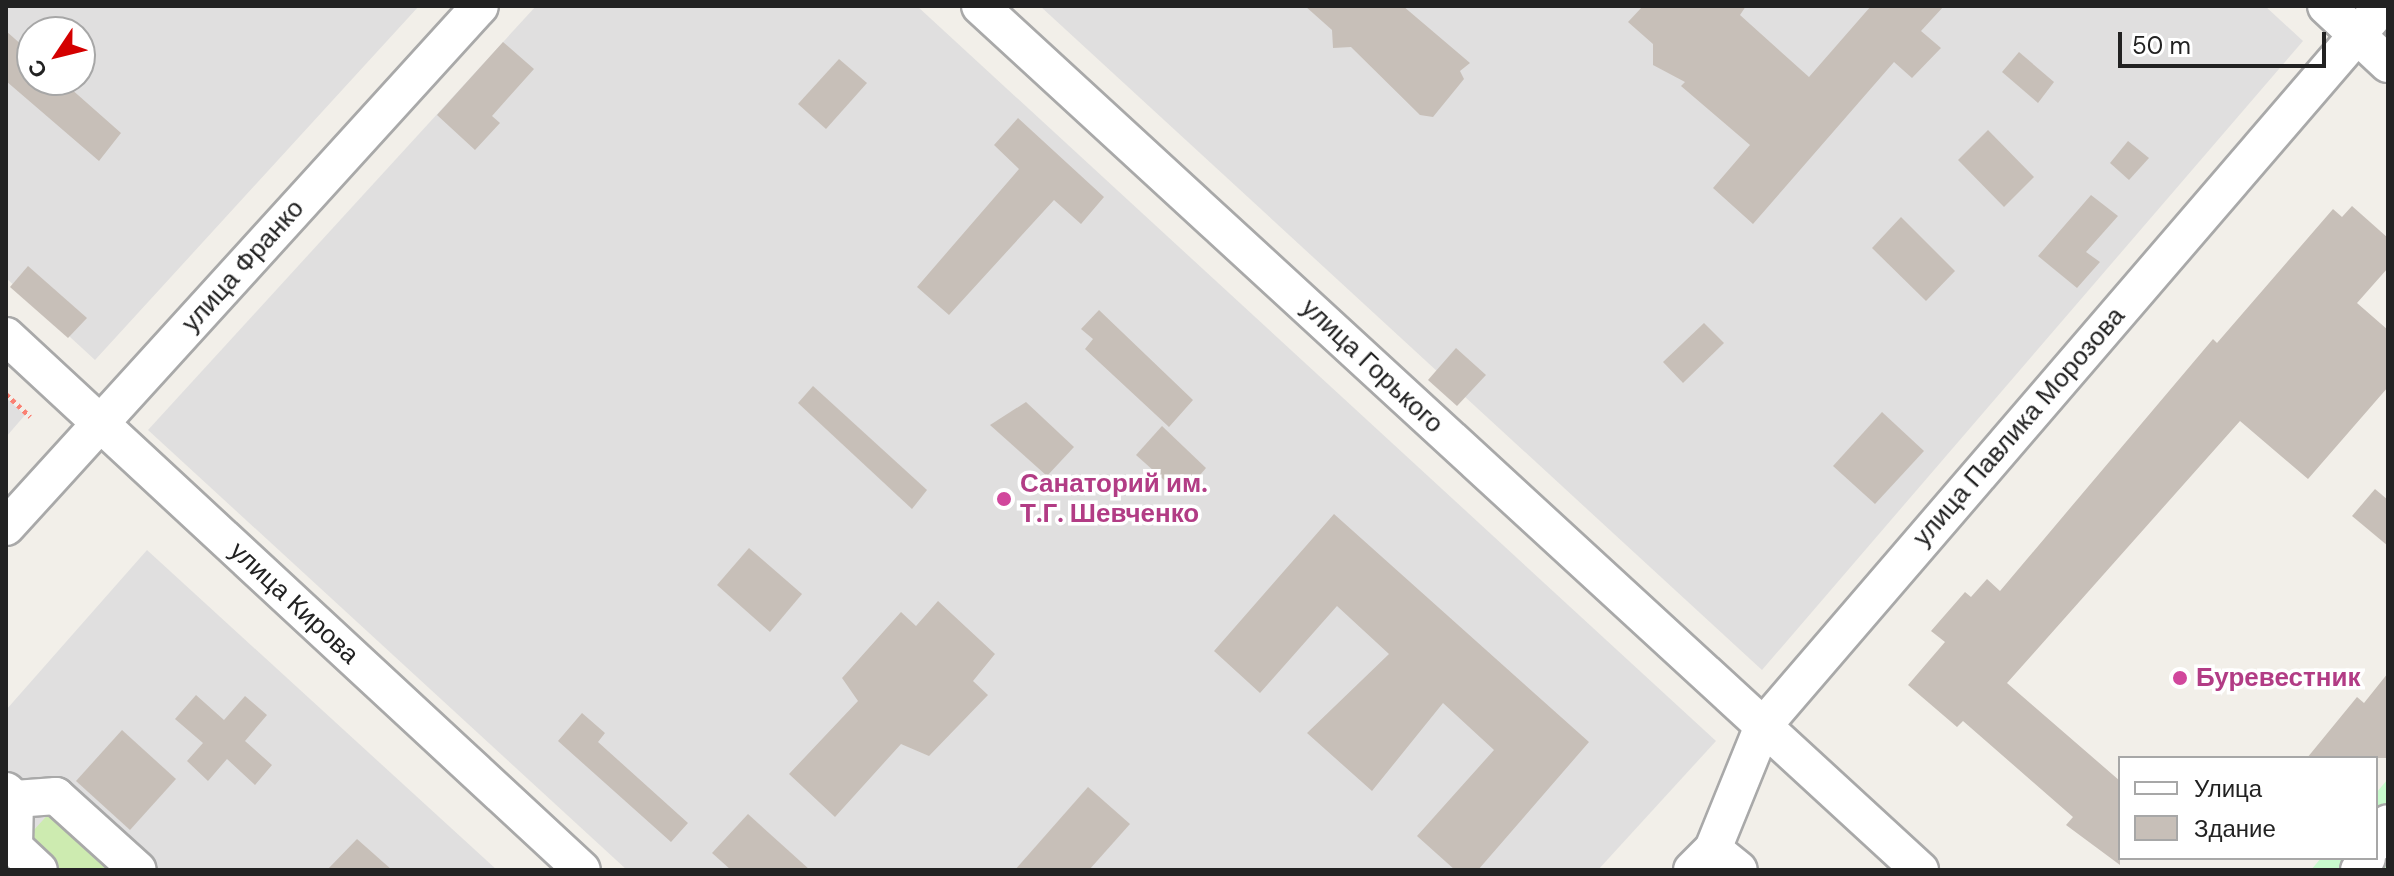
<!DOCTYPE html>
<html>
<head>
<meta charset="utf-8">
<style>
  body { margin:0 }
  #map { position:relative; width:2394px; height:876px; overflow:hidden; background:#f2efe9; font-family:"DM Sans",sans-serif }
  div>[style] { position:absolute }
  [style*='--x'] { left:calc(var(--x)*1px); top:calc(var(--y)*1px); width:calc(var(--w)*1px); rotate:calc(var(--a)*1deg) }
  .residential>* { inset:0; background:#e0dfdf }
  .grass>* { inset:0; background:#cdebb0 }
  .park>* { inset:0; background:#c8facc }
  .building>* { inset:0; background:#c7bfb8 }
  .path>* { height:5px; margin-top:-2.5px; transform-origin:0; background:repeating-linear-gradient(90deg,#fa8072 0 4px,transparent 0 8px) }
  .roads { filter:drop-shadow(2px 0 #a9a9a9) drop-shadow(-2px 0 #a9a9a9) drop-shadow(0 2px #a9a9a9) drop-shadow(0 -2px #a9a9a9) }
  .minor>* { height:36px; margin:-18px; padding:0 18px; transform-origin:18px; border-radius:18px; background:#fff }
  .dots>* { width:22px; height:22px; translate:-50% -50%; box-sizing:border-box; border:4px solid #fff; border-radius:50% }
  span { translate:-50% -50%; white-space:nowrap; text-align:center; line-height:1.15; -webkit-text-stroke:7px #fff; paint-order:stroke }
  .street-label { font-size:26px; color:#222 }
  .hotel-label { font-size:26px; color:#b23c85; font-weight:700 }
  .left { translate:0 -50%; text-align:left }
  .frame { position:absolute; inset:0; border:8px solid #222; pointer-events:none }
  .legend { position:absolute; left:2118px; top:756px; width:260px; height:104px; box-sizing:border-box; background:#fff; border:2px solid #a7a7a7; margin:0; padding:10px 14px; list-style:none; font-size:24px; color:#222 }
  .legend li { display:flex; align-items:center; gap:16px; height:40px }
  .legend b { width:40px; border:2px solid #a7a7a7 }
  .north { position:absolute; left:16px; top:16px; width:80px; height:80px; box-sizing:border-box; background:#fff; border:2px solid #a7a7a7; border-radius:50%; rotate:235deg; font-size:22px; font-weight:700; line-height:32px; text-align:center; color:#222 }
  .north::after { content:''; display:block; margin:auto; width:28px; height:36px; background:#d40000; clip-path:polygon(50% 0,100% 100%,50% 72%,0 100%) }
  .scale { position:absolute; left:2118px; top:32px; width:208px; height:36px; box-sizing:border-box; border:4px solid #222; border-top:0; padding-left:10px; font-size:24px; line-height:28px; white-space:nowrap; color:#222; -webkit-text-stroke:6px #fff; paint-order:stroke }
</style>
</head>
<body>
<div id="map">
  <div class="residential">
    <div style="clip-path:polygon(evenodd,6px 6px,419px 6px,95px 360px,6px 278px,6px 6px,32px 32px,80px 32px,80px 80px,32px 80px,32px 32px)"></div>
    <div style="clip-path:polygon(536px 6px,917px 6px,1716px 741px,1598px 870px,627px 870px,148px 430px)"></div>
    <div style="clip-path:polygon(1040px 6px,2265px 6px,2303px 41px,1762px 670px)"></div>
    <div style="clip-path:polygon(6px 398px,25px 415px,6px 437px)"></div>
    <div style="clip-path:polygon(147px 550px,497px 870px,6px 870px,6px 710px)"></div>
  </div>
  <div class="grass">
    <div style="clip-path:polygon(53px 809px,119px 870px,54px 870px,23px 842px)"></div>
  </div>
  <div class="park">
    <div style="clip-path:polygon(2388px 779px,2388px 870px,2311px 870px,2321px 858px,2376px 858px,2376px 793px)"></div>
  </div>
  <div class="building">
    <div style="clip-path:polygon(1305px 6px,1403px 6px,1470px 63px,1460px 71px,1464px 79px,1433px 117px,1420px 115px,1351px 47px,1333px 48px,1332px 30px)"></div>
    <div style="clip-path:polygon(1643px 6px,1746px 6px,1740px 15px,1809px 77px,1871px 6px,1944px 6px,1921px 31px,1941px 48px,1912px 78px,1894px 62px,1753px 224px,1713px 188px,1750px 145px,1681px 86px,1685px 82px,1653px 65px,1653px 44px,1628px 22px)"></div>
    <div style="clip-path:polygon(6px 31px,32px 54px,32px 80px,61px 80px,121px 133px,99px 161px,6px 81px)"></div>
    <div style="clip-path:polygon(503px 42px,534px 69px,492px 116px,500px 123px,475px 150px,437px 115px)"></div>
    <div style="clip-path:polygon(2019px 52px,2054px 82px,2038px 103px,2002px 72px)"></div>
    <div style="clip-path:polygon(839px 59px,867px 83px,826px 129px,798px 104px)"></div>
    <div style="clip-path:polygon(1018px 118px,1104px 197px,1081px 224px,1054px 200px,949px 315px,917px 287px,1019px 169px,994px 145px)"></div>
    <div style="clip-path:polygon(1988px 130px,2034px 177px,2004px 207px,1958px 160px)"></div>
    <div style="clip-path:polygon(2128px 141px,2149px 158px,2129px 180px,2110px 163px)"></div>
    <div style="clip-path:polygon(2091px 195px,2118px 216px,2086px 252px,2100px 262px,2077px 288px,2038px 256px)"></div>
    <div style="clip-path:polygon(2352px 206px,2388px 238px,2388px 268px,2357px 303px,2388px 330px,2388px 387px,2308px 479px,2240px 421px,2007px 683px,2120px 781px,2120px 865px,2066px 825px,2073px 817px,1963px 721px,1957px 727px,1908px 685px,1945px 642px,1931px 631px,1965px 592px,1971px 597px,1987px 579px,2000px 591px,2213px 339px,2217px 343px,2333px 209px,2342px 217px)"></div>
    <div style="clip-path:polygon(1901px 217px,1955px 271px,1926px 301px,1872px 248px)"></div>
    <div style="clip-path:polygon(28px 266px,87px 318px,68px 338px,10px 287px)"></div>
    <div style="clip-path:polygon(1099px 310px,1193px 400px,1169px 427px,1085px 349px,1093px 339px,1081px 329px)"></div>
    <div style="clip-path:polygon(1704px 323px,1724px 343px,1683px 383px,1663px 362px)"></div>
    <div style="clip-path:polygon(1456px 348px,1486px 375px,1457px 406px,1428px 380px)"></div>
    <div style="clip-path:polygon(813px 386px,927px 490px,912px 509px,798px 403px)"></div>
    <div style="clip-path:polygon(1026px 402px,1074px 447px,1047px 476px,990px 425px)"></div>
    <div style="clip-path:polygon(1882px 412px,1924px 451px,1875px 504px,1833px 466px)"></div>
    <div style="clip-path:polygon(1162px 426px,1206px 468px,1182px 496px,1136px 455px)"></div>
    <div style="clip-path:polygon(2375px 489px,2388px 500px,2388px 546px,2352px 516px)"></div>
    <div style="clip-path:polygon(1334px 514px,1589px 742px,1478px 870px,1455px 870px,1417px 836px,1494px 750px,1443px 703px,1372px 791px,1307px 733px,1389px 654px,1337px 606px,1260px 693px,1214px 651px)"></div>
    <div style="clip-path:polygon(749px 548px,802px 594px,770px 632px,717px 585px)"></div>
    <div style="clip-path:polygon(938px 601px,995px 654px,973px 681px,988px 695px,929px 756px,901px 744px,835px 817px,789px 774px,858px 701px,842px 678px,901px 612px,916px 626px)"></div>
    <div style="clip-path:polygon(2388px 673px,2388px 758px,2307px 758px,2357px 697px,2364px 703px)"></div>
    <div style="clip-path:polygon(196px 695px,224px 720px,245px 696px,267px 715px,245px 741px,272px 765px,255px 785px,227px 759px,208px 781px,187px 761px,203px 743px,175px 719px)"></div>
    <div style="clip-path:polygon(582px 713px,605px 733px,598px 742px,688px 823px,671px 842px,558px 741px)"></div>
    <div style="clip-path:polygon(122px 730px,176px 779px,130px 830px,76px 781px)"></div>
    <div style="clip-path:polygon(1088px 787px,1130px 824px,1089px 870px,1015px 870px)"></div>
    <div style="clip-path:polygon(748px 814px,810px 870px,731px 870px,712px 853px)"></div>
    <div style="clip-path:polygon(357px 839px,392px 870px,327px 870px)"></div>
  </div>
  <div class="path">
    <div style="--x:6;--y:394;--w:33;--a:43"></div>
  </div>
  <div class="roads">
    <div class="minor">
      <div style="--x:980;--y:6;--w:1277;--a:42.59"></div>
      <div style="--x:2326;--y:6;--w:85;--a:43.1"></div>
      <div style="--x:6;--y:336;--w:785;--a:42.83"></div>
      <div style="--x:6;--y:527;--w:704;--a:-47.7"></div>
      <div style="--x:6;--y:791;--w:12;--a:42"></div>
      <div style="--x:15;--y:799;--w:41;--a:-4.2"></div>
      <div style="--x:56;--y:796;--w:110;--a:42.1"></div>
      <div style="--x:15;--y:799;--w:48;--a:91.2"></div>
      <div style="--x:14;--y:847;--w:34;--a:43"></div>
      <div style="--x:2376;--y:843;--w:23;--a:-59"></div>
      <div style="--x:1713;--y:849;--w:33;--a:39"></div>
      <div style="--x:1692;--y:870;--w:30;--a:-45"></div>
      <div style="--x:1713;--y:849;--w:133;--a:-67.9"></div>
      <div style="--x:1763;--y:726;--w:950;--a:-49.31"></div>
      <div style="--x:2359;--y:870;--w:14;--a:-56"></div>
    </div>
  </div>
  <div class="dots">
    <div style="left:1004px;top:499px;background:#d1479c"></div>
    <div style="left:2180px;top:678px;background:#d1479c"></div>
  </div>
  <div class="street-label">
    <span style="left:243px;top:266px;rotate:-48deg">улица Франко</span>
    <span style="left:1372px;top:366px;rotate:43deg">улица Горького</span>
    <span style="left:2019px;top:427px;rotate:-49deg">улица Павлика Морозова</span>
    <span style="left:294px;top:603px;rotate:43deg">улица Кирова</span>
  </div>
  <div class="hotel-label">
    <span class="left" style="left:1020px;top:499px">Санаторий им.<br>Т.Г. Шевченко</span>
    <span class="left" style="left:2196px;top:678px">Буревестник</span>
  </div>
  <div class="frame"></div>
  <ul class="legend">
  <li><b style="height:10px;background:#fff"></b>Улица</li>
  <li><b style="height:22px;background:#c7bfb8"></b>Здание</li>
  </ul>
  <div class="north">С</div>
  <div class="scale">50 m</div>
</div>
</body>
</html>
